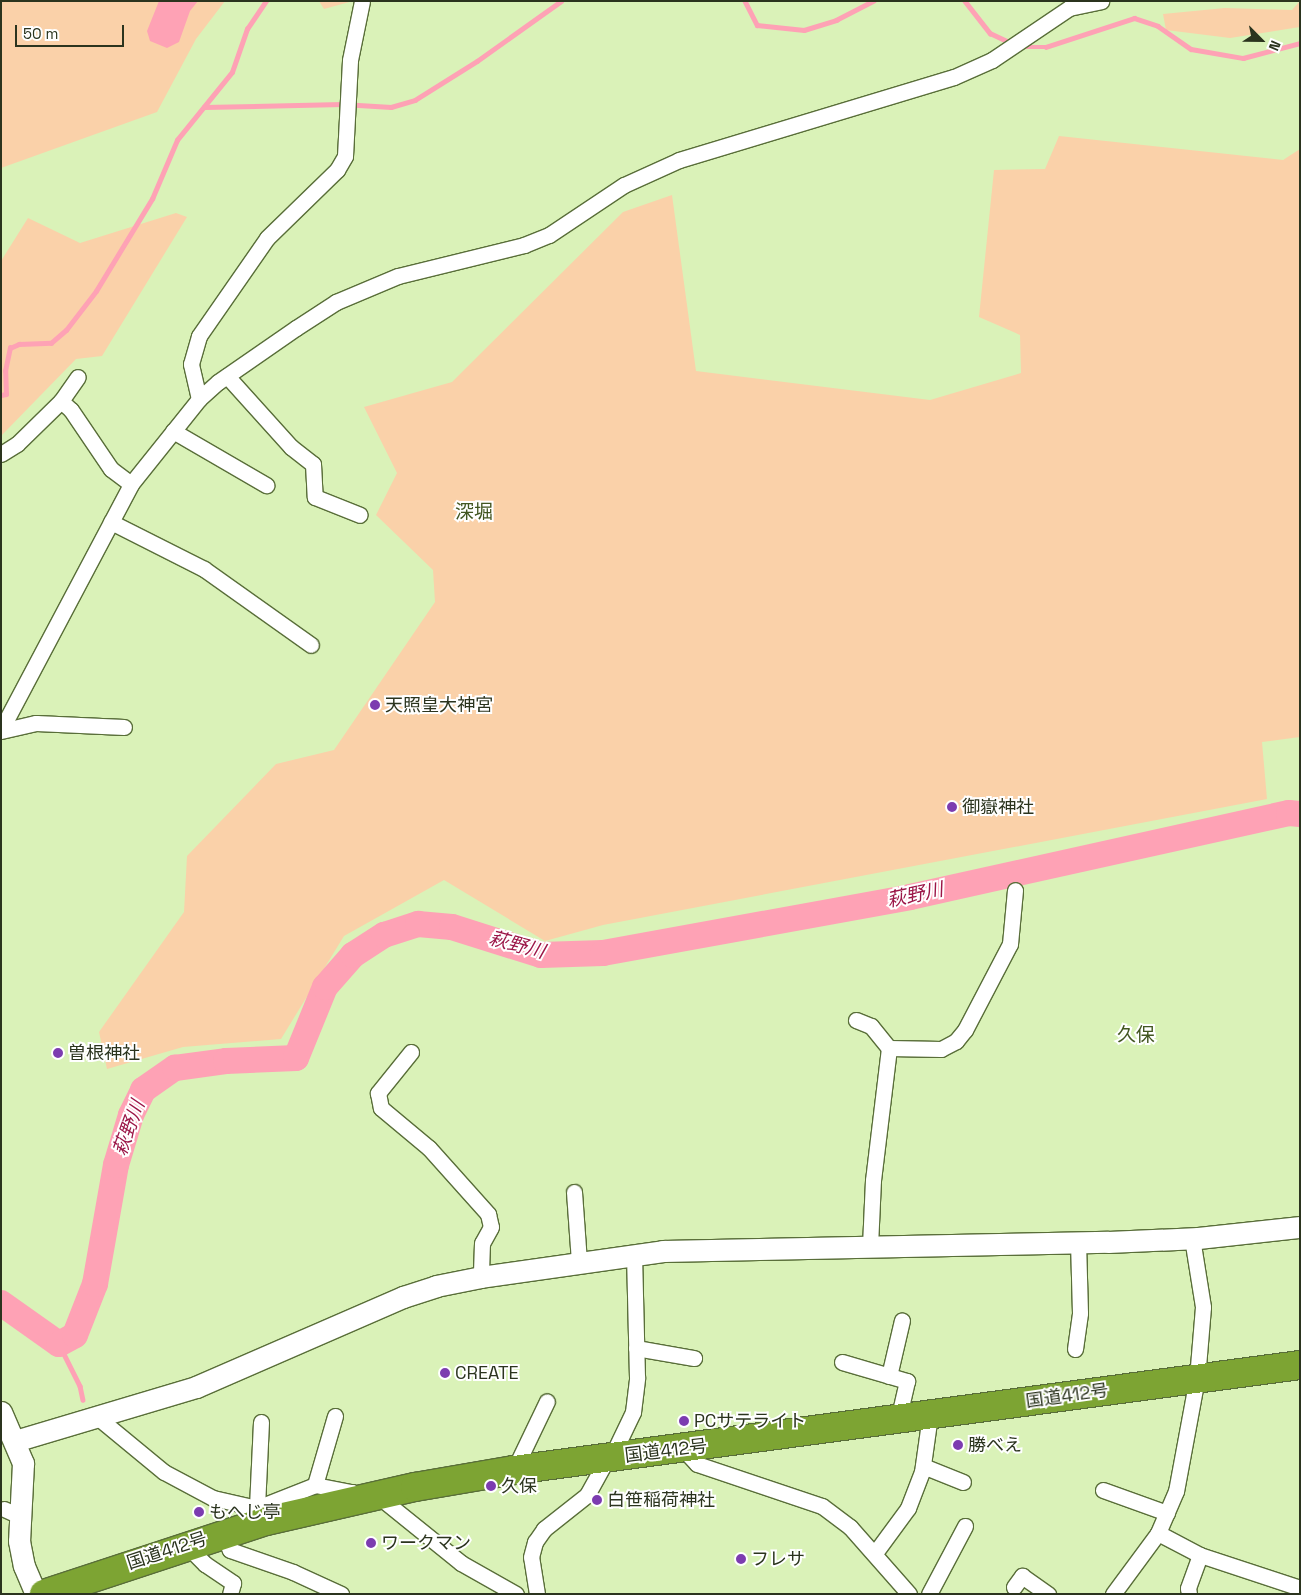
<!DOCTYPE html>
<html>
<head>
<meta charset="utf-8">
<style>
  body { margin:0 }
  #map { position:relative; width:1301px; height:1595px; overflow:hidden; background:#daf2b8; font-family:"Space Grotesk","Noto Sans JP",sans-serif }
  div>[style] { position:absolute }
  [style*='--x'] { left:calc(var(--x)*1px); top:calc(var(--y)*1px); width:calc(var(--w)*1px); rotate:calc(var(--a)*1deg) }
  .green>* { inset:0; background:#fad1a9 }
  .water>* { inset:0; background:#fea2b5 }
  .stream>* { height:4.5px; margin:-2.25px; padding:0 2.25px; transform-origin:2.25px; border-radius:2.25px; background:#fea2b5 }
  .river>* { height:26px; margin:-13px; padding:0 13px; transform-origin:13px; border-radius:13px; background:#fea2b5 }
  .roads { filter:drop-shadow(1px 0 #596e39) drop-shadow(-1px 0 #596e39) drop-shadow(0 1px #596e39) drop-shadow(0 -1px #596e39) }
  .street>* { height:15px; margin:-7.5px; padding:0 7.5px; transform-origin:7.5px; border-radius:7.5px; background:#fff }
  .secondary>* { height:21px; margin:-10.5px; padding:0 10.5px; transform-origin:10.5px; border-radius:10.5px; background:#fff }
  .highway>* { height:28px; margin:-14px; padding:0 14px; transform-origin:14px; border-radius:14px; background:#7da433 }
  .dots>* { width:14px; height:14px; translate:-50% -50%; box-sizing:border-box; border:2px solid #fff; border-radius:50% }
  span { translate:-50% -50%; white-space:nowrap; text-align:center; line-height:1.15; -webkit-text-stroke:4px #fff; paint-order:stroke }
  .poi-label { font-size:18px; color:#2b341e }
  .left { translate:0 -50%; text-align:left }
  .street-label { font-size:18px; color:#2b341e }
  .neighbourhood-label { font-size:19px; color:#425621 }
  .water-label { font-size:19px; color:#9b1647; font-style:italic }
  .frame { position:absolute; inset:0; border:2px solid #2b341e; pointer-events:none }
  .north { position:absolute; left:1236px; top:15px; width:50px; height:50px; -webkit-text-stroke:4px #fff; paint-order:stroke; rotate:113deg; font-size:14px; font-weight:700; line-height:20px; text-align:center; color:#2b341e }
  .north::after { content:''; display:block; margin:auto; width:18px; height:22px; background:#2b341e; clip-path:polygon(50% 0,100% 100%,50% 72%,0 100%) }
  .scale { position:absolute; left:15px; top:25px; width:109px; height:22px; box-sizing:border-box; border:2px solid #2b341e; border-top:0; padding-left:6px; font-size:15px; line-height:18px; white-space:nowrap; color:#2b341e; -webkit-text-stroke:4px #fff; paint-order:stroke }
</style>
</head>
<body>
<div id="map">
  <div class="green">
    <div style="clip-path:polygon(1px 1px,225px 1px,196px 39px,157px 112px,1px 168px)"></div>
    <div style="clip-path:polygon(319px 1px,353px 1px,324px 9px)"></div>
    <div style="clip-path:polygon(1300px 1px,1300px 27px,1230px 38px,1166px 30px,1163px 14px,1225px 8px,1292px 10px)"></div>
    <div style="clip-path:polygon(1059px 136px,1283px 160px,1300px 149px,1300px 737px,1262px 742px,1267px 799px,603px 925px,545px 941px,444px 880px,344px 936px,281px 1039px,183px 1047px,107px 1069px,99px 1032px,184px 912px,187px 856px,276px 764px,334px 750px,435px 602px,433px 570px,376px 515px,397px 473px,364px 407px,452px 382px,623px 212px,672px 195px,696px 371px,930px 400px,1021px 373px,1020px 335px,979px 317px,994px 170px,1045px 169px)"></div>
    <div style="clip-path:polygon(176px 213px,187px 217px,102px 356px,76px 359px,1px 436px,1px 261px,28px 218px,80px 243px)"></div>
  </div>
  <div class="water">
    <div style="clip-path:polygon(159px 1px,198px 1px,190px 11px,179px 42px,167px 48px,150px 41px,147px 31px)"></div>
  </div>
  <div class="stream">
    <div style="--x:745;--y:1;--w:27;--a:63"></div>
    <div style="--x:757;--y:25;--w:47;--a:6.1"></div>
    <div style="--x:804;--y:30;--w:34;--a:-17"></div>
    <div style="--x:836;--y:20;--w:42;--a:-27.2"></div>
    <div style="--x:965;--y:1;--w:41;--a:52"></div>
    <div style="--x:990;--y:33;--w:23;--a:25"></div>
    <div style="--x:1018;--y:47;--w:28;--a:0"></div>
    <div style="--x:1046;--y:47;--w:93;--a:-18.2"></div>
    <div style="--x:1134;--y:18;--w:25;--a:18"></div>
    <div style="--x:1158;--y:26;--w:40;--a:34.9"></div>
    <div style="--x:1191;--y:49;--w:53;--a:9.8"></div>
    <div style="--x:1243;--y:58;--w:59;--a:-14.7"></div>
    <div style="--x:204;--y:107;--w:138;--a:-1.2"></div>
    <div style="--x:342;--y:104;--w:49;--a:3.5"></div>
    <div style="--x:391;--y:107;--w:25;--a:-16"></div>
    <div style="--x:415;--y:100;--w:73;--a:-32.2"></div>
    <div style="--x:477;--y:61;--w:103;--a:-35.5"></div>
    <div style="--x:1;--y:395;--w:5;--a:-11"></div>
    <div style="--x:6;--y:394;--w:23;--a:-92"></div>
    <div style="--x:5;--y:371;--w:24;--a:-78"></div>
    <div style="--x:10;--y:348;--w:10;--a:-24"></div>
    <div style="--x:19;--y:344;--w:32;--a:-2"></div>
    <div style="--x:51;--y:343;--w:20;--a:-41"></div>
    <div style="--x:66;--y:330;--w:49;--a:-52.4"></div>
    <div style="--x:96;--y:291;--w:108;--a:-58.7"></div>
    <div style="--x:152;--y:199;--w:64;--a:-67"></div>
    <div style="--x:177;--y:140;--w:87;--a:-51"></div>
    <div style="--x:232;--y:72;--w:46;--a:-70.8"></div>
    <div style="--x:247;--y:29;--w:34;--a:-56"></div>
    <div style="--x:59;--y:1344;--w:47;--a:63.4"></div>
    <div style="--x:80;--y:1386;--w:14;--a:78"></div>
  </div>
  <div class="river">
    <div style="--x:1;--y:1303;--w:71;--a:35.3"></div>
    <div style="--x:59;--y:1344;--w:18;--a:-29"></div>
    <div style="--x:75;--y:1335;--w:55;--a:-68.6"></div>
    <div style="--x:95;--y:1284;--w:121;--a:-80"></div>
    <div style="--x:116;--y:1165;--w:52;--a:-73.3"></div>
    <div style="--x:131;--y:1115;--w:28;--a:-64"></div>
    <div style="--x:143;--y:1090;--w:39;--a:-35"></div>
    <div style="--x:175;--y:1068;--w:51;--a:-7.8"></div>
    <div style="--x:226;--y:1061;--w:70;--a:-2.5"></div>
    <div style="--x:296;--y:1058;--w:77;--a:-67.8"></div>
    <div style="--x:325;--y:987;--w:43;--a:-48.8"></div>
    <div style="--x:353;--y:955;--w:37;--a:-33"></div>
    <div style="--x:384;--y:935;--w:36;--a:-18"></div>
    <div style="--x:418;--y:924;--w:34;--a:5"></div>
    <div style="--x:452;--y:927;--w:93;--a:17.5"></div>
    <div style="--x:541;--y:955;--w:62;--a:-1.8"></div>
    <div style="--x:603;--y:953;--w:312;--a:-10.3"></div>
    <div style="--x:910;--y:897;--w:388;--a:-12.5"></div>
    <div style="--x:1289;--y:813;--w:11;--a:5"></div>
  </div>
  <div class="roads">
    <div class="street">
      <div style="--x:227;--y:376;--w:96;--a:48"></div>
      <div style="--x:291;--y:447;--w:28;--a:38"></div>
      <div style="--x:313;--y:464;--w:33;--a:87"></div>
      <div style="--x:315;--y:497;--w:48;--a:21.8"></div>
      <div style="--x:199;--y:399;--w:36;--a:-103"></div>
      <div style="--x:191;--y:364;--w:29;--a:-74"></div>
      <div style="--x:199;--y:336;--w:119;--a:-55.2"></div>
      <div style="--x:267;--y:238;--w:98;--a:-44.2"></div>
      <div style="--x:337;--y:170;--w:16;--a:-60"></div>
      <div style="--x:345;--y:156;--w:96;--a:-87"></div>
      <div style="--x:350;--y:60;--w:60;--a:-78.5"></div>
      <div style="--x:61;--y:401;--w:13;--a:42"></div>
      <div style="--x:71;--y:410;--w:71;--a:55.9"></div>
      <div style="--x:111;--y:469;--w:25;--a:37"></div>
      <div style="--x:173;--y:431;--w:108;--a:30.1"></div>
      <div style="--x:1;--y:454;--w:19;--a:-32"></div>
      <div style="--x:17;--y:444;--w:62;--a:-44.3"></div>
      <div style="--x:61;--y:401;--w:29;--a:-55"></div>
      <div style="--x:111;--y:522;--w:104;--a:26.8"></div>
      <div style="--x:204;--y:569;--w:131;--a:35.4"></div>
      <div style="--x:1;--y:730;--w:278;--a:-62.1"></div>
      <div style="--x:131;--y:484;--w:109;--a:-51.3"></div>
      <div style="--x:199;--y:399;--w:25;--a:-42"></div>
      <div style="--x:218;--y:382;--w:95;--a:-34.7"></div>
      <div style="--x:296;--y:328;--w:48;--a:-33"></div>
      <div style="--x:336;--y:302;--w:67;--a:-22.8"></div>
      <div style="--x:398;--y:276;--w:130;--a:-13.8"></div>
      <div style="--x:524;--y:245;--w:27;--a:-22"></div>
      <div style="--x:549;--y:235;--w:90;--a:-33.7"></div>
      <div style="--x:624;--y:185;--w:60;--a:-24.4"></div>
      <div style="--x:679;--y:160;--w:287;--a:-16.8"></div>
      <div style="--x:954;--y:77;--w:42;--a:-24.1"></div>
      <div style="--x:992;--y:60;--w:93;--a:-34"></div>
      <div style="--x:1069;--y:8;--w:33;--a:-12"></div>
      <div style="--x:1;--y:731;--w:36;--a:-13"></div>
      <div style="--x:36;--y:723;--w:88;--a:2.6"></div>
      <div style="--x:856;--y:1020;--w:16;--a:22"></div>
      <div style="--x:871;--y:1026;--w:28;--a:51"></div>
      <div style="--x:889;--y:1048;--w:133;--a:96.9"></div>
      <div style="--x:873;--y:1180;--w:67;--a:92.6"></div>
      <div style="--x:889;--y:1048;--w:52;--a:1.1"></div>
      <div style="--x:941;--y:1049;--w:17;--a:-28"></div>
      <div style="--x:956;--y:1041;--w:14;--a:-51"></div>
      <div style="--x:965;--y:1030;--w:97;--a:-62.4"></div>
      <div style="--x:1010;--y:944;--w:54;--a:-84.7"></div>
      <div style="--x:411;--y:1052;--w:53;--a:128.8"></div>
      <div style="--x:378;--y:1093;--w:15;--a:79"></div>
      <div style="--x:381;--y:1108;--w:62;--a:39.8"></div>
      <div style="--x:429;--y:1148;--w:89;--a:48.2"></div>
      <div style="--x:488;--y:1214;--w:13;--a:77"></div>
      <div style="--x:491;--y:1227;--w:18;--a:119"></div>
      <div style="--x:482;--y:1243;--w:34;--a:92"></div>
      <div style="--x:574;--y:1192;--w:70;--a:85.9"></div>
      <div style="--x:1192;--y:1238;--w:70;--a:80.9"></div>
      <div style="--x:1203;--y:1307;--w:71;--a:94.8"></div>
      <div style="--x:1197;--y:1378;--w:115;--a:100.5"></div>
      <div style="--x:1176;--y:1491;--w:46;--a:113.2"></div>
      <div style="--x:1158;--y:1533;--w:47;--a:27.6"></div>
      <div style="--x:1200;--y:1555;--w:105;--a:18.3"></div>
      <div style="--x:636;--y:1348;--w:59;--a:9.8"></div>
      <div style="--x:1075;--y:1349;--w:36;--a:-82"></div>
      <div style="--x:1080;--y:1313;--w:70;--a:-91.6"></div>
      <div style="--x:842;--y:1362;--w:68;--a:16.3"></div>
      <div style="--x:907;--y:1381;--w:40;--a:103"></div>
      <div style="--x:889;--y:1376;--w:57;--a:-76.9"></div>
      <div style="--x:96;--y:1416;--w:88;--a:39.5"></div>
      <div style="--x:164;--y:1472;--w:55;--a:28"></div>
      <div style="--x:213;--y:1498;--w:45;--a:12.8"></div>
      <div style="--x:257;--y:1508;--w:16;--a:55"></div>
      <div style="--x:335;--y:1416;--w:72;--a:106.2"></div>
      <div style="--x:315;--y:1485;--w:38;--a:11"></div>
      <div style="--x:352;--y:1492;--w:9;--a:63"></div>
      <div style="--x:261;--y:1422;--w:86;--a:92.7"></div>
      <div style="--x:257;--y:1508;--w:62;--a:-21.6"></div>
      <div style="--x:684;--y:1450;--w:19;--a:47"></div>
      <div style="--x:697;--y:1464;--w:132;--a:18.6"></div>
      <div style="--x:822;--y:1506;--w:35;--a:37"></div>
      <div style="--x:850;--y:1527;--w:89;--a:48.6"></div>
      <div style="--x:923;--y:1466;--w:43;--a:21.8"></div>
      <div style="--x:514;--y:1470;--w:76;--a:-64.4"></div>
      <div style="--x:1103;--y:1490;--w:68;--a:19.8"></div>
      <div style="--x:378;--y:1496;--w:107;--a:38.9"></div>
      <div style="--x:461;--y:1563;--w:63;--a:29.4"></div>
      <div style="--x:4;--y:1509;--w:17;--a:24"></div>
      <div style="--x:223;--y:1533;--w:18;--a:68"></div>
      <div style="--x:230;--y:1550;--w:67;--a:19.2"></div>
      <div style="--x:293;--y:1572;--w:53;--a:24.6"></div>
      <div style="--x:186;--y:1545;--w:27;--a:45"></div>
      <div style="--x:205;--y:1564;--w:34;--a:34"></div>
      <div style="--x:233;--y:1583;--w:11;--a:105"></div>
      <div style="--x:875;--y:1553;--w:56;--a:-53.7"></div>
      <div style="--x:908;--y:1508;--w:39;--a:-69"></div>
      <div style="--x:922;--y:1472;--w:58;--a:-82"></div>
      <div style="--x:1014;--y:1587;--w:14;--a:-54"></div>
      <div style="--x:1022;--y:1576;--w:32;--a:35"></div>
      <div style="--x:537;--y:1594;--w:37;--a:-99"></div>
      <div style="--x:531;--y:1557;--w:16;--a:-75"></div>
      <div style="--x:535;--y:1542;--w:16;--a:-55"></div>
      <div style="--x:544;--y:1529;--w:55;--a:-38.3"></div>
      <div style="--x:587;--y:1495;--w:39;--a:-61"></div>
      <div style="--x:606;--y:1461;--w:6;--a:-31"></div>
      <div style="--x:611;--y:1458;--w:51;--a:-64.4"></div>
      <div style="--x:633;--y:1412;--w:35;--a:-83"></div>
      <div style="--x:637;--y:1377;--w:124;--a:-91.4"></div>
      <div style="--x:929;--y:1594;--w:77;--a:-62.1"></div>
      <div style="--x:1113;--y:1594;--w:76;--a:-53.6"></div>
      <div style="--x:1189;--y:1594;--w:6;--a:-99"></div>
      <div style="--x:1188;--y:1588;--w:35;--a:-70"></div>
    </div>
    <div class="secondary">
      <div style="--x:1;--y:1412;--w:56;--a:66.7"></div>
      <div style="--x:23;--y:1463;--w:78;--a:92.9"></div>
      <div style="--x:19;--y:1541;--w:25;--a:79"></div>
      <div style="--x:24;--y:1566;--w:30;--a:67"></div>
      <div style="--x:15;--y:1441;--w:189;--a:-16.6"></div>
      <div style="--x:196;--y:1387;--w:226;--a:-23.5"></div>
      <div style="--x:403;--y:1297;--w:35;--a:-18"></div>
      <div style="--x:436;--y:1286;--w:46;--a:-11.3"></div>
      <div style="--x:481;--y:1277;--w:184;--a:-8.1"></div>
      <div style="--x:663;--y:1251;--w:445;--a:-1.2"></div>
      <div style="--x:1108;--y:1242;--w:90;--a:-2.5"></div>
      <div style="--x:1198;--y:1238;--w:103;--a:-6.2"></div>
    </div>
    <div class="highway">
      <div style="--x:44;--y:1594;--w:234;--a:-18.2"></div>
      <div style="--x:266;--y:1521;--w:153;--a:-12.9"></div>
      <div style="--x:415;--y:1487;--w:100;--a:-9.7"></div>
      <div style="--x:514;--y:1470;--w:793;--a:-7.61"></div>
    </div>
  </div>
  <div class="dots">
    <div style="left:375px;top:705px;background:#7c3cb0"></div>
    <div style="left:952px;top:807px;background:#7c3cb0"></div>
    <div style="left:58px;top:1053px;background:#7c3cb0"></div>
    <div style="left:445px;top:1373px;background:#7c3cb0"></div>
    <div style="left:684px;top:1421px;background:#7c3cb0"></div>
    <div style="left:958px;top:1445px;background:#7c3cb0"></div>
    <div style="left:491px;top:1486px;background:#7c3cb0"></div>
    <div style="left:597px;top:1500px;background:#7c3cb0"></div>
    <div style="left:199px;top:1512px;background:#7c3cb0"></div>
    <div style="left:371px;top:1543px;background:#7c3cb0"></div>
    <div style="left:741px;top:1559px;background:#7c3cb0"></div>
  </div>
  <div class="poi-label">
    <span class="left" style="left:385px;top:705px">天照皇大神宮</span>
    <span class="left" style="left:962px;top:807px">御嶽神社</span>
    <span class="left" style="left:68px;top:1053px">曽根神社</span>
    <span class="left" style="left:455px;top:1373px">CREATE</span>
    <span class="left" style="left:694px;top:1421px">PCサテライト</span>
    <span class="left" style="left:968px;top:1445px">勝べえ</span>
    <span class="left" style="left:501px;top:1486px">久保</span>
    <span class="left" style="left:607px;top:1500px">白笹稲荷神社</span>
    <span class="left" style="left:209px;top:1512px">もへじ亭</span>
    <span class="left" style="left:381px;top:1543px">ワークマン</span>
    <span class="left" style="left:751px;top:1559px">フレサ</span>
  </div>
  <div class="street-label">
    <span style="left:1067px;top:1396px;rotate:-8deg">国道412号</span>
    <span style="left:666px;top:1451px;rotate:-7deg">国道412号</span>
    <span style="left:167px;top:1551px;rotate:-18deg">国道412号</span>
  </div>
  <div class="neighbourhood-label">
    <span style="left:474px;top:512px">深堀</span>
    <span style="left:1136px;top:1035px">久保</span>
  </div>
  <div class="water-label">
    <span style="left:915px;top:895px;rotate:-12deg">萩野川</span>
    <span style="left:517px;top:945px;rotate:15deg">萩野川</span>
    <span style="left:129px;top:1128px;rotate:-70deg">萩野川</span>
  </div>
  <div class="frame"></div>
  <div class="north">N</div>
  <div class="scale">50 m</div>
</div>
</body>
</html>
